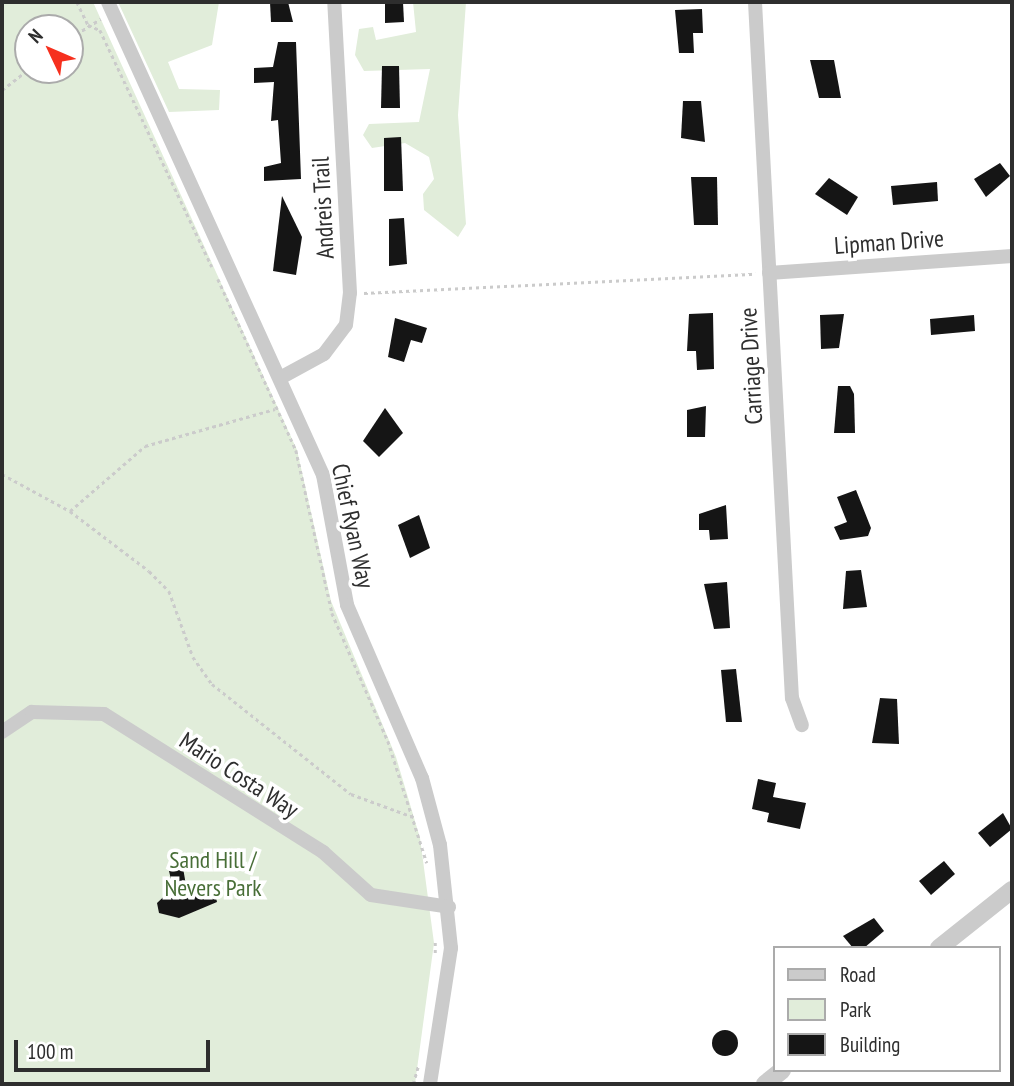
<!DOCTYPE html>
<html>
<head>
<meta charset="utf-8">
<style>
  body { margin:0 }
  #map { position:relative; width:1014px; height:1086px; overflow:hidden; background:#fff; font-family:"PT Sans Narrow",sans-serif }
  div>[style] { position:absolute }
  [style*='--x'] { left:calc(var(--x)*1px); top:calc(var(--y)*1px); width:calc(var(--w)*1px); rotate:calc(var(--a)*1deg) }
  .green>* { inset:0; background:#e1edda }
  .building>* { inset:0; background:#151515 }
  .round { border-radius:50% }
  .path>* { height:2.5px; margin-top:-1.25px; transform-origin:0; background:repeating-linear-gradient(90deg,#cbcbcb 0 3.5px,transparent 0 7px) }
  .minor>* { height:14px; margin:-7px; padding:0 7px; transform-origin:7px; border-radius:7px; background:#cbcbcb }
  .tertiary>* { height:18px; margin:-9px; padding:0 9px; transform-origin:9px; border-radius:9px; background:#cbcbcb }
  span { translate:-50% -50%; white-space:nowrap; text-align:center; line-height:1.15; -webkit-text-stroke:7px #fff; paint-order:stroke }
  .street-label { font-size:24px; color:#2e2e2e }
  .park-label { font-size:24px; color:#486e37 }
  .frame { position:absolute; inset:0; border:4px solid #2e2e2e; pointer-events:none }
  .legend { position:absolute; left:773px; top:946px; width:228px; height:126px; box-sizing:border-box; background:#fff; border:2px solid #ababab; margin:0; padding:9px 12px; list-style:none; font-size:21px; color:#2e2e2e }
  .legend li { display:flex; align-items:center; gap:14px; height:35px }
  .legend b { width:35px; border:2px solid #ababab }
  .north { position:absolute; left:14px; top:14px; width:70px; height:70px; box-sizing:border-box; background:#fff; border:2px solid #ababab; border-radius:50%; rotate:314deg; font-size:19px; font-weight:700; line-height:28px; text-align:center; color:#2e2e2e }
  .north::after { content:''; display:block; margin:auto; width:24px; height:32px; background:#f6301e; clip-path:polygon(50% 0,100% 100%,50% 72%,0 100%) }
  .scale { position:absolute; left:14px; top:1040px; width:196px; height:32px; box-sizing:border-box; border:4px solid #2e2e2e; border-top:0; padding-left:9px; font-size:21px; line-height:24px; white-space:nowrap; color:#2e2e2e; -webkit-text-stroke:5px #fff; paint-order:stroke }
</style>
</head>
<body>
<div id="map">
  <div class="green">
    <div style="clip-path:polygon(evenodd,2px 2px,93px 2px,297px 450px,331px 601px,396px 757px,420px 838px,434px 943px,415px 1084px,2px 1084px,2px 2px,28px 28px,70px 28px,70px 70px,28px 70px,28px 28px)"></div>
    <div style="clip-path:polygon(118px 2px,219px 2px,212px 45px,168px 62px,179px 89px,220px 90px,219px 110px,169px 112px)"></div>
    <div style="clip-path:polygon(413px 2px,466px 2px,458px 115px,466px 224px,458px 237px,424px 210px,423px 194px,434px 179px,429px 157px,405px 143px,372px 148px,363px 135px,369px 124px,419px 122px,430px 69px,364px 71px,355px 55px,359px 29px,373px 27px,376px 40px,416px 32px)"></div>
  </div>
  <div class="building">
    <div style="clip-path:polygon(270px 2px,288px 2px,293px 22px,271px 22px)"></div>
    <div style="clip-path:polygon(385px 2px,403px 2px,404px 22px,385px 23px)"></div>
    <div style="clip-path:polygon(702px 9px,703px 33px,693px 33px,694px 53px,679px 53px,675px 10px)"></div>
    <div style="clip-path:polygon(278px 42px,296px 42px,301px 179px,264px 181px,264px 167px,281px 163px,278px 120px,271px 121px,274px 82px,254px 83px,254px 68px,273px 67px)"></div>
    <div style="clip-path:polygon(810px 60px,834px 60px,841px 98px,819px 98px)"></div>
    <div style="clip-path:polygon(382px 66px,399px 66px,400px 108px,381px 108px)"></div>
    <div style="clip-path:polygon(683px 101px,701px 101px,705px 142px,681px 138px)"></div>
    <div style="clip-path:polygon(401px 137px,403px 191px,384px 191px,384px 138px)"></div>
    <div style="clip-path:polygon(1000px 163px,1010px 176px,986px 197px,974px 179px)"></div>
    <div style="clip-path:polygon(691px 177px,717px 177px,718px 225px,694px 225px)"></div>
    <div style="clip-path:polygon(829px 178px,858px 197px,847px 215px,815px 194px)"></div>
    <div style="clip-path:polygon(937px 182px,938px 201px,893px 205px,891px 186px)"></div>
    <div style="clip-path:polygon(282px 196px,302px 237px,296px 275px,273px 271px)"></div>
    <div style="clip-path:polygon(404px 218px,407px 264px,389px 266px,389px 219px)"></div>
    <div style="clip-path:polygon(713px 313px,714px 369px,697px 370px,696px 351px,687px 351px,689px 314px)"></div>
    <div style="clip-path:polygon(844px 314px,839px 348px,821px 349px,820px 315px)"></div>
    <div style="clip-path:polygon(974px 315px,975px 331px,931px 335px,930px 319px)"></div>
    <div style="clip-path:polygon(395px 318px,427px 328px,422px 343px,411px 340px,404px 362px,388px 357px)"></div>
    <div style="clip-path:polygon(838px 386px,850px 386px,854px 394px,855px 433px,834px 433px)"></div>
    <div style="clip-path:polygon(706px 406px,705px 437px,687px 437px,687px 410px)"></div>
    <div style="clip-path:polygon(385px 408px,403px 433px,379px 457px,363px 441px)"></div>
    <div style="clip-path:polygon(856px 490px,871px 528px,868px 536px,840px 540px,834px 527px,847px 522px,837px 497px)"></div>
    <div style="clip-path:polygon(726px 505px,728px 539px,710px 540px,709px 530px,699px 530px,699px 514px)"></div>
    <div style="clip-path:polygon(419px 515px,430px 548px,410px 558px,398px 525px)"></div>
    <div style="clip-path:polygon(861px 570px,867px 607px,843px 609px,846px 571px)"></div>
    <div style="clip-path:polygon(727px 582px,730px 628px,714px 629px,704px 584px)"></div>
    <div style="clip-path:polygon(736px 669px,742px 722px,726px 722px,721px 670px)"></div>
    <div style="clip-path:polygon(880px 698px,897px 699px,899px 744px,872px 743px)"></div>
    <div style="clip-path:polygon(758px 779px,776px 783px,773px 797px,806px 803px,800px 829px,767px 822px,769px 813px,752px 809px)"></div>
    <div style="clip-path:polygon(1003px 813px,1012px 829px,990px 847px,978px 833px)"></div>
    <div style="clip-path:polygon(944px 861px,955px 874px,931px 895px,919px 881px)"></div>
    <div style="clip-path:polygon(183px 868px,186px 885px,196px 892px,214px 889px,217px 902px,179px 918px,159px 913px,157px 903px,173px 888px,169px 871px)"></div>
    <div style="clip-path:polygon(874px 918px,884px 931px,864px 948px,853px 948px,843px 936px)"></div>
    <div class="round" style="left:712px;top:1030px;width:26px;height:26px"></div>
  </div>
  <div class="path">
    <div style="--x:77;--y:2;--w:25;--a:64"></div>
    <div style="--x:88;--y:25;--w:13;--a:23"></div>
    <div style="--x:100;--y:30;--w:262;--a:64.7"></div>
    <div style="--x:70;--y:38;--w:36;--a:-32"></div>
    <div style="--x:2;--y:90;--w:33;--a:-38"></div>
    <div style="--x:218;--y:279;--w:188;--a:65.5"></div>
    <div style="--x:296;--y:450;--w:167;--a:77.5"></div>
    <div style="--x:332;--y:613;--w:140;--a:66.4"></div>
    <div style="--x:388;--y:741;--w:128;--a:72.3"></div>
    <div style="--x:364;--y:293;--w:392;--a:-2.8"></div>
    <div style="--x:2;--y:474;--w:77;--a:28.6"></div>
    <div style="--x:70;--y:511;--w:99;--a:37.2"></div>
    <div style="--x:149;--y:571;--w:28;--a:45"></div>
    <div style="--x:169;--y:591;--w:70;--a:70"></div>
    <div style="--x:193;--y:657;--w:33;--a:55"></div>
    <div style="--x:212;--y:684;--w:177;--a:38.4"></div>
    <div style="--x:351;--y:794;--w:69;--a:20.3"></div>
    <div style="--x:70;--y:511;--w:99;--a:-40.9"></div>
    <div style="--x:145;--y:446;--w:135;--a:-15.9"></div>
    <div style="--x:435;--y:953;--w:14;--a:-90"></div>
    <div style="--x:413;--y:1084;--w:18;--a:-74"></div>
  </div>
  <div class="minor">
    <div style="--x:108;--y:2;--w:520;--a:65.56"></div>
    <div style="--x:323;--y:475;--w:132;--a:79.5"></div>
    <div style="--x:347;--y:605;--w:189;--a:66.6"></div>
    <div style="--x:422;--y:778;--w:69;--a:75"></div>
    <div style="--x:440;--y:845;--w:104;--a:83.9"></div>
    <div style="--x:451;--y:948;--w:138;--a:98.8"></div>
    <div style="--x:755;--y:2;--w:697;--a:86.96"></div>
    <div style="--x:792;--y:698;--w:29;--a:70"></div>
    <div style="--x:769;--y:273;--w:244;--a:-4"></div>
    <div style="--x:280;--y:378;--w:50;--a:-28.6"></div>
    <div style="--x:324;--y:354;--w:36;--a:-53"></div>
    <div style="--x:346;--y:325;--w:32;--a:-83"></div>
    <div style="--x:350;--y:293;--w:291;--a:-93.1"></div>
    <div style="--x:2;--y:732;--w:36;--a:-34"></div>
    <div style="--x:32;--y:712;--w:72;--a:1.6"></div>
    <div style="--x:104;--y:714;--w:259;--a:32.2"></div>
    <div style="--x:323;--y:852;--w:64;--a:41.9"></div>
    <div style="--x:371;--y:895;--w:79;--a:8.7"></div>
  </div>
  <div class="tertiary">
    <div style="--x:939;--y:948;--w:93;--a:-38.5"></div>
    <div style="--x:765;--y:1084;--w:22;--a:-39"></div>
  </div>
  <div class="street-label">
    <span style="left:323px;top:208px;rotate:-93deg">Andreis Trail</span>
    <span style="left:889px;top:242px;rotate:-4deg">Lipman Drive</span>
    <span style="left:751px;top:366px;rotate:-93deg">Carriage Drive</span>
    <span style="left:353px;top:526px;rotate:78deg">Chief Ryan Way</span>
    <span style="left:239px;top:775px;rotate:33deg">Mario Costa Way</span>
  </div>
  <div class="park-label">
    <span style="left:213px;top:874px">Sand Hill /<br>Nevers Park</span>
  </div>
  <div class="frame"></div>
  <ul class="legend">
  <li><b style="height:9px;background:#cbcbcb"></b>Road</li>
  <li><b style="height:19px;background:#e1edda"></b>Park</li>
  <li><b style="height:19px;background:#151515"></b>Building</li>
  </ul>
  <div class="north">N</div>
  <div class="scale">100 m</div>
</div>
</body>
</html>
